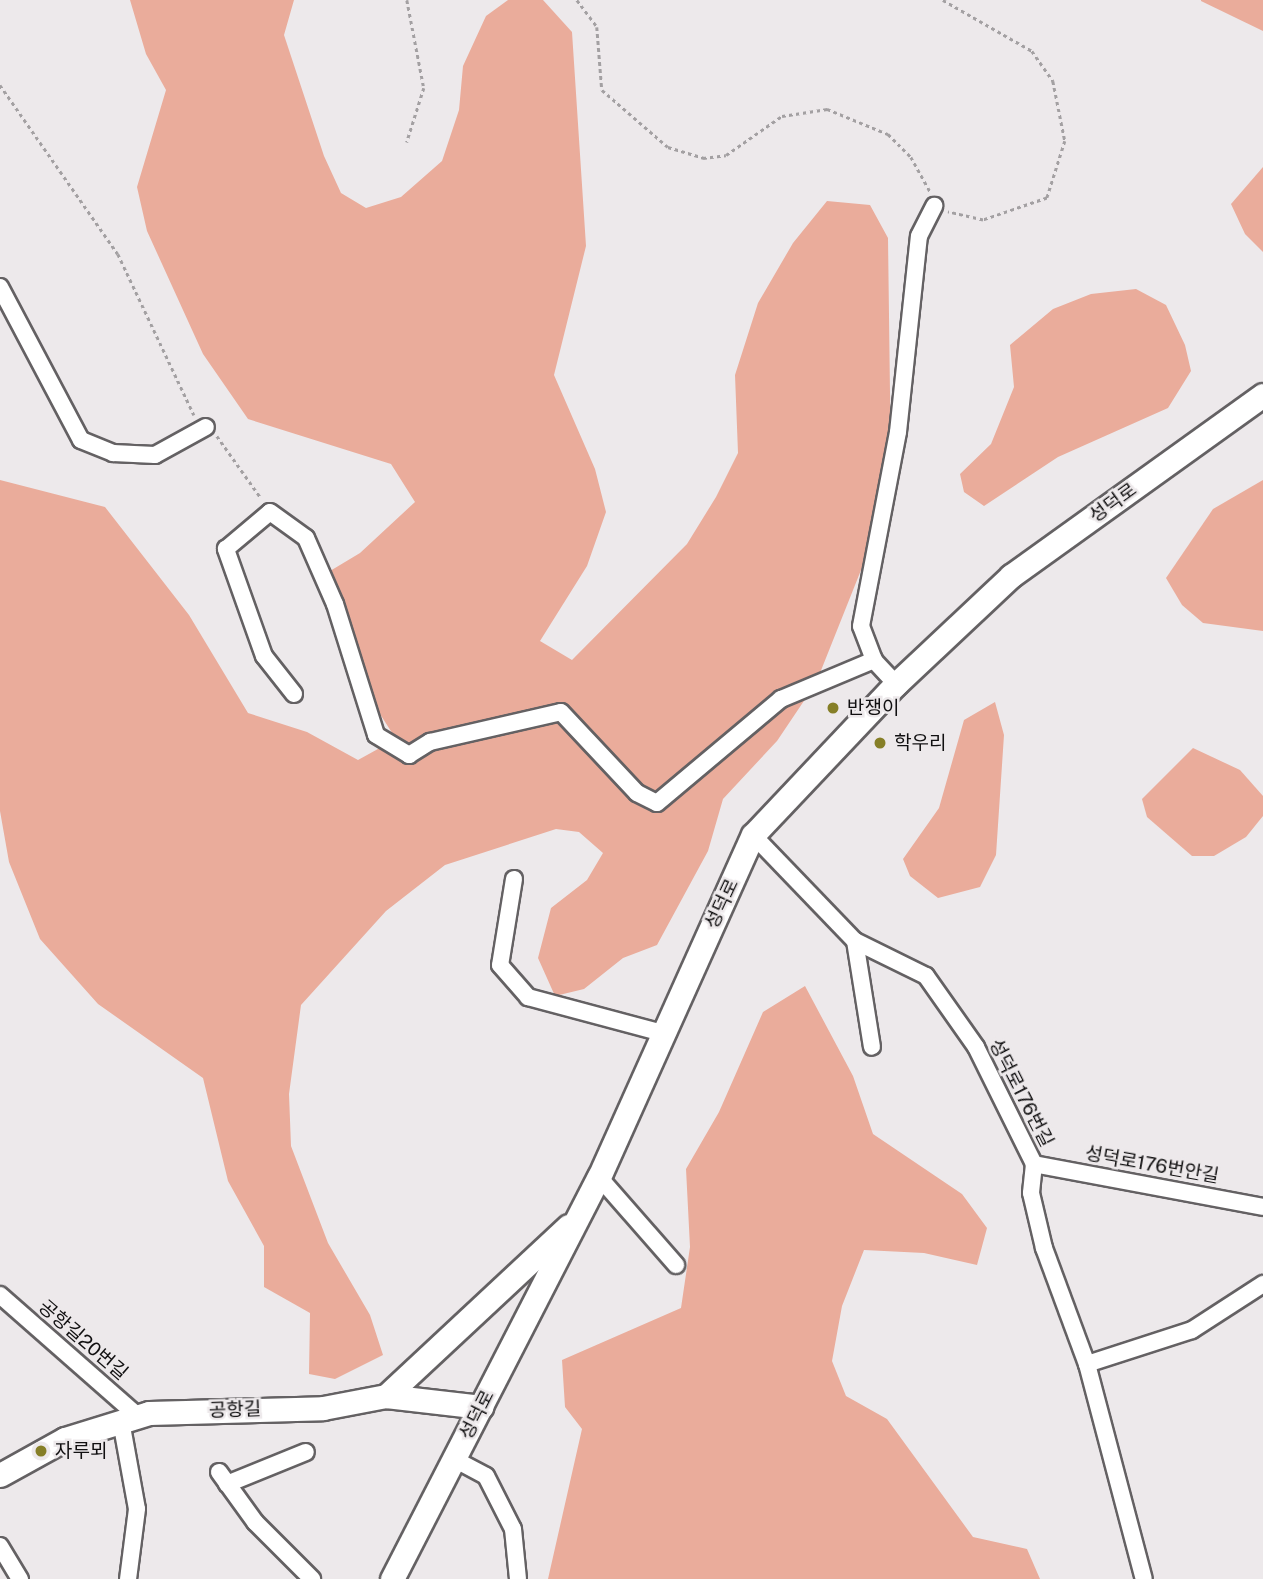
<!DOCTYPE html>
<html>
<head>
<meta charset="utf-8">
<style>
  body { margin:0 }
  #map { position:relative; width:1263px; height:1579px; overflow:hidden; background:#ede9eb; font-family:"Public Sans","Noto Sans KR",sans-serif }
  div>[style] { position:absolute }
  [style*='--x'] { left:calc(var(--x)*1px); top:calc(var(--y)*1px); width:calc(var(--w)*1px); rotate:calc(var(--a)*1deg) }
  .green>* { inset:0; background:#eaac9b }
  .path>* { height:2.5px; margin-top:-1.25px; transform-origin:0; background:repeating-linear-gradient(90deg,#a3a0a2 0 3.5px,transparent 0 7px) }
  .roads { filter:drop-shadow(2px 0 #646163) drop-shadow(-2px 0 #646163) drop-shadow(0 2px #646163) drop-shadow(0 -2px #646163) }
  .street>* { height:16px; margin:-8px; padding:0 8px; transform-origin:8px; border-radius:8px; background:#fff }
  .secondary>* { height:23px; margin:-11.5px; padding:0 11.5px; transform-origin:11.5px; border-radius:11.5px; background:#fff }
  .dots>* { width:19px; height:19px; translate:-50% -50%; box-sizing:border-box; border:4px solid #ede9eb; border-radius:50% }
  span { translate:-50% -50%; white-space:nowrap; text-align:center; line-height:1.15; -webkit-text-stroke:5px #ede9eb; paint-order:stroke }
  .street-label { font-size:19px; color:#111011 }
  .poi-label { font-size:19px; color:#111011 }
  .left { translate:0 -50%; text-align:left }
</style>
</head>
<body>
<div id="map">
  <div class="green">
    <div style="clip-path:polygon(130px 0,294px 0,284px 35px,324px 156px,341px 193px,366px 208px,401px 197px,442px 161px,459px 110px,463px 66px,486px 16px,508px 0,543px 0,572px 32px,586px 246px,554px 375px,595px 469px,606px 512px,587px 566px,540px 641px,572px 660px,687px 544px,716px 497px,738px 453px,735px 375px,758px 303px,793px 243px,827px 201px,870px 205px,888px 238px,891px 469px,867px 555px,816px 683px,777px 741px,723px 799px,708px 851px,657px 945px,623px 958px,584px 989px,555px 996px,538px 958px,551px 908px,587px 880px,603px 853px,579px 832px,556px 829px,445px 865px,386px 911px,301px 1005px,289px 1094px,291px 1146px,328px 1243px,370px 1315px,383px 1355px,335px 1379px,309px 1374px,310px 1313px,264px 1287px,264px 1246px,228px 1181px,203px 1078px,98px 1004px,40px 939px,9px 862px,0 811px,0 480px,105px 507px,189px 615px,248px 713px,307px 732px,358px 760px,396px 739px,371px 700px,330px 571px,360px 553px,415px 502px,391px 464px,248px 419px,203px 354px,147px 231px,137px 187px,166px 90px,146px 54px)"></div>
    <div style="clip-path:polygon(1201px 0,1263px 0,1263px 31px,1201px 1px)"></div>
    <div style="clip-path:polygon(1263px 167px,1263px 252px,1245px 234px,1231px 204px)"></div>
    <div style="clip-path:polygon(1136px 289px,1166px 305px,1185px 345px,1191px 371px,1168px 408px,1058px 457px,984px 506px,964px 492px,960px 474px,991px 444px,1014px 387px,1010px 345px,1053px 309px,1091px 294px)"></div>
    <div style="clip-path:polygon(1263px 480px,1263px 631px,1203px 623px,1182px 605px,1166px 578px,1213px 509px)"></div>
    <div style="clip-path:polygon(995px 702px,1004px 735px,996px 855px,980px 887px,938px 898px,910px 876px,903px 859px,939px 808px,964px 720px)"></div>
    <div style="clip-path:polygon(1193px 748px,1240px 770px,1263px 796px,1263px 816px,1246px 837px,1214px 856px,1192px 856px,1147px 817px,1142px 799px)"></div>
    <div style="clip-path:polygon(805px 986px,853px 1076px,873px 1134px,962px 1194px,987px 1228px,977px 1265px,924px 1253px,864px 1250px,842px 1306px,832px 1361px,846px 1396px,887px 1419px,973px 1537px,1027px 1549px,1040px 1579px,548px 1579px,582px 1429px,565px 1407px,562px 1360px,681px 1308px,690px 1247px,686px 1169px,719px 1112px,763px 1012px)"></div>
  </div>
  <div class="path">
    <div style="--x:407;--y:0;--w:90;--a:79.1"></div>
    <div style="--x:424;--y:88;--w:57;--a:107.5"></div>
    <div style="--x:577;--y:0;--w:34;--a:53"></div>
    <div style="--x:597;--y:27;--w:63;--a:85.5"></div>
    <div style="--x:602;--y:90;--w:87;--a:40.8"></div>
    <div style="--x:668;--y:147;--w:37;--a:17"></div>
    <div style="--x:703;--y:158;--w:23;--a:-7"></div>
    <div style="--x:726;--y:155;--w:68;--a:-34.9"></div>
    <div style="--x:782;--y:116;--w:46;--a:-8.8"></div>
    <div style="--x:827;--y:109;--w:66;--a:22.3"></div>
    <div style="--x:888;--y:134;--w:33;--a:45"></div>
    <div style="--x:911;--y:157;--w:39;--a:61"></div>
    <div style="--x:943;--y:0;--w:103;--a:29.8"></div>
    <div style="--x:1032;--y:51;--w:37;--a:55"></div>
    <div style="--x:1053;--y:81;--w:61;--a:78.7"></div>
    <div style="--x:1065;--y:141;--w:60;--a:107.5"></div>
    <div style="--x:1047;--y:198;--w:68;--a:161"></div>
    <div style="--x:983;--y:220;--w:36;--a:-167"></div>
    <div style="--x:0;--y:85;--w:206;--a:55.1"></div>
    <div style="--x:118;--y:254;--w:178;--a:64.7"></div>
    <div style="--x:217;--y:436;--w:76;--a:54.6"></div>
  </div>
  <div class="roads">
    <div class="street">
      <div style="--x:0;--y:287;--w:173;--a:62.1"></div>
      <div style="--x:81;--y:440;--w:35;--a:22"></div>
      <div style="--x:113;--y:453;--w:42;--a:2.7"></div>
      <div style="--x:155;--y:455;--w:58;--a:-28.8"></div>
      <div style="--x:896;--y:684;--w:33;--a:-133"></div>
      <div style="--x:874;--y:660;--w:36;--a:-111"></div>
      <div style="--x:861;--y:626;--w:197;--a:-79.2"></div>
      <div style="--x:898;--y:432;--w:197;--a:-83.9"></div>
      <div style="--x:919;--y:236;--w:34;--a:-63"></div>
      <div style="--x:294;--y:694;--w:48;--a:-128.3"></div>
      <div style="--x:264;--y:656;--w:114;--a:-109.6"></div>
      <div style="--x:226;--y:549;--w:57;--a:-40.1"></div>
      <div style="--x:270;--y:512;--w:44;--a:35.8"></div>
      <div style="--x:306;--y:538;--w:72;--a:66.3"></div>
      <div style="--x:335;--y:604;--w:137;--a:72.6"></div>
      <div style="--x:376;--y:735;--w:39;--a:31"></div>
      <div style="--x:409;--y:755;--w:25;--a:-32"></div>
      <div style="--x:430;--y:742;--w:134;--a:-12.9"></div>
      <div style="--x:561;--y:712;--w:111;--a:46.8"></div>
      <div style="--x:637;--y:793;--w:22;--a:27"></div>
      <div style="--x:657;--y:803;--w:162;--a:-40"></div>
      <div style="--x:781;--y:699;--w:101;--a:-22.8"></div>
      <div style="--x:753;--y:835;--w:147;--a:46.1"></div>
      <div style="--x:855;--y:941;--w:79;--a:26.2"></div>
      <div style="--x:926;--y:976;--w:87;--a:54.8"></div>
      <div style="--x:976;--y:1047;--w:131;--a:63.6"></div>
      <div style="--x:1034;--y:1164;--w:29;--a:96"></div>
      <div style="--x:1031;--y:1193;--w:57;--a:76.7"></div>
      <div style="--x:1044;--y:1248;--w:124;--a:69.7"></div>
      <div style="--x:1087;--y:1364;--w:222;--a:75.2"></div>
      <div style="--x:514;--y:879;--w:87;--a:99.2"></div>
      <div style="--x:500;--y:965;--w:43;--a:48.8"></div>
      <div style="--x:528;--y:997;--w:139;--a:15"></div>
      <div style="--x:855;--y:941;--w:107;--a:80.9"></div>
      <div style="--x:1034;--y:1164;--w:233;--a:10.6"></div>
      <div style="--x:599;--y:1177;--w:117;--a:48.8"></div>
      <div style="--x:0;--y:1295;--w:185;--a:41.3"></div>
      <div style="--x:1087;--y:1364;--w:110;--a:-17.9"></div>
      <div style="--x:1192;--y:1330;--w:85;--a:-32.9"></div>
      <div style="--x:121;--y:1421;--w:89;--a:79.7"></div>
      <div style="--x:137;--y:1509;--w:71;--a:97.3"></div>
      <div style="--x:454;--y:1459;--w:36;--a:28"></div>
      <div style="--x:486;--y:1476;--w:59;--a:63"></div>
      <div style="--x:513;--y:1529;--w:50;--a:84.3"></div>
      <div style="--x:219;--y:1472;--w:62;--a:54.2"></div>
      <div style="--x:255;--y:1522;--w:81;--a:45"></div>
      <div style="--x:227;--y:1484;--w:85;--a:-22.1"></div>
      <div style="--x:0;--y:1546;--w:39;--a:59"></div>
    </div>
    <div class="secondary">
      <div style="--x:386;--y:1396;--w:249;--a:-43"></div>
      <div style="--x:0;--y:1475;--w:74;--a:-29"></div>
      <div style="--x:65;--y:1439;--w:88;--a:-17.2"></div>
      <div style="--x:149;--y:1413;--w:174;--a:-1.6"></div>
      <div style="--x:323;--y:1408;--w:64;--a:-10.8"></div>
      <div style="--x:386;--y:1396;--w:96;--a:6.6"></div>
      <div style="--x:392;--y:1579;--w:452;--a:-62.8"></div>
      <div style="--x:599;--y:1177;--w:375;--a:-65.8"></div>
      <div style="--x:753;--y:835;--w:208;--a:-46.6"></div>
      <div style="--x:896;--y:684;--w:158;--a:-43.2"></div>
      <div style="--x:1011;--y:576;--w:310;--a:-35.7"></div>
    </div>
  </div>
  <div class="dots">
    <div style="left:833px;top:708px;background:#867f27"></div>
    <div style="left:880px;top:743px;background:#867f27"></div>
    <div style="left:41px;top:1451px;background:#867f27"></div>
  </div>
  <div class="street-label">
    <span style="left:1113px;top:503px;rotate:-36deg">성덕로</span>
    <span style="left:722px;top:904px;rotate:-65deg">성덕로</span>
    <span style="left:1021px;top:1093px;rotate:63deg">성덕로176번길</span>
    <span style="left:1152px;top:1165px;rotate:10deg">성덕로176번안길</span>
    <span style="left:83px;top:1340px;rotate:41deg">공항길20번길</span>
    <span style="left:235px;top:1410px;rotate:-2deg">공항길</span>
    <span style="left:477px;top:1415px;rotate:-63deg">성덕로</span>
  </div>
  <div class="poi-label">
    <span class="left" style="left:847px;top:708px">반쟁이</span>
    <span class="left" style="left:894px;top:743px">학우리</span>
    <span class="left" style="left:55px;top:1451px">자루뫼</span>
  </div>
</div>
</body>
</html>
